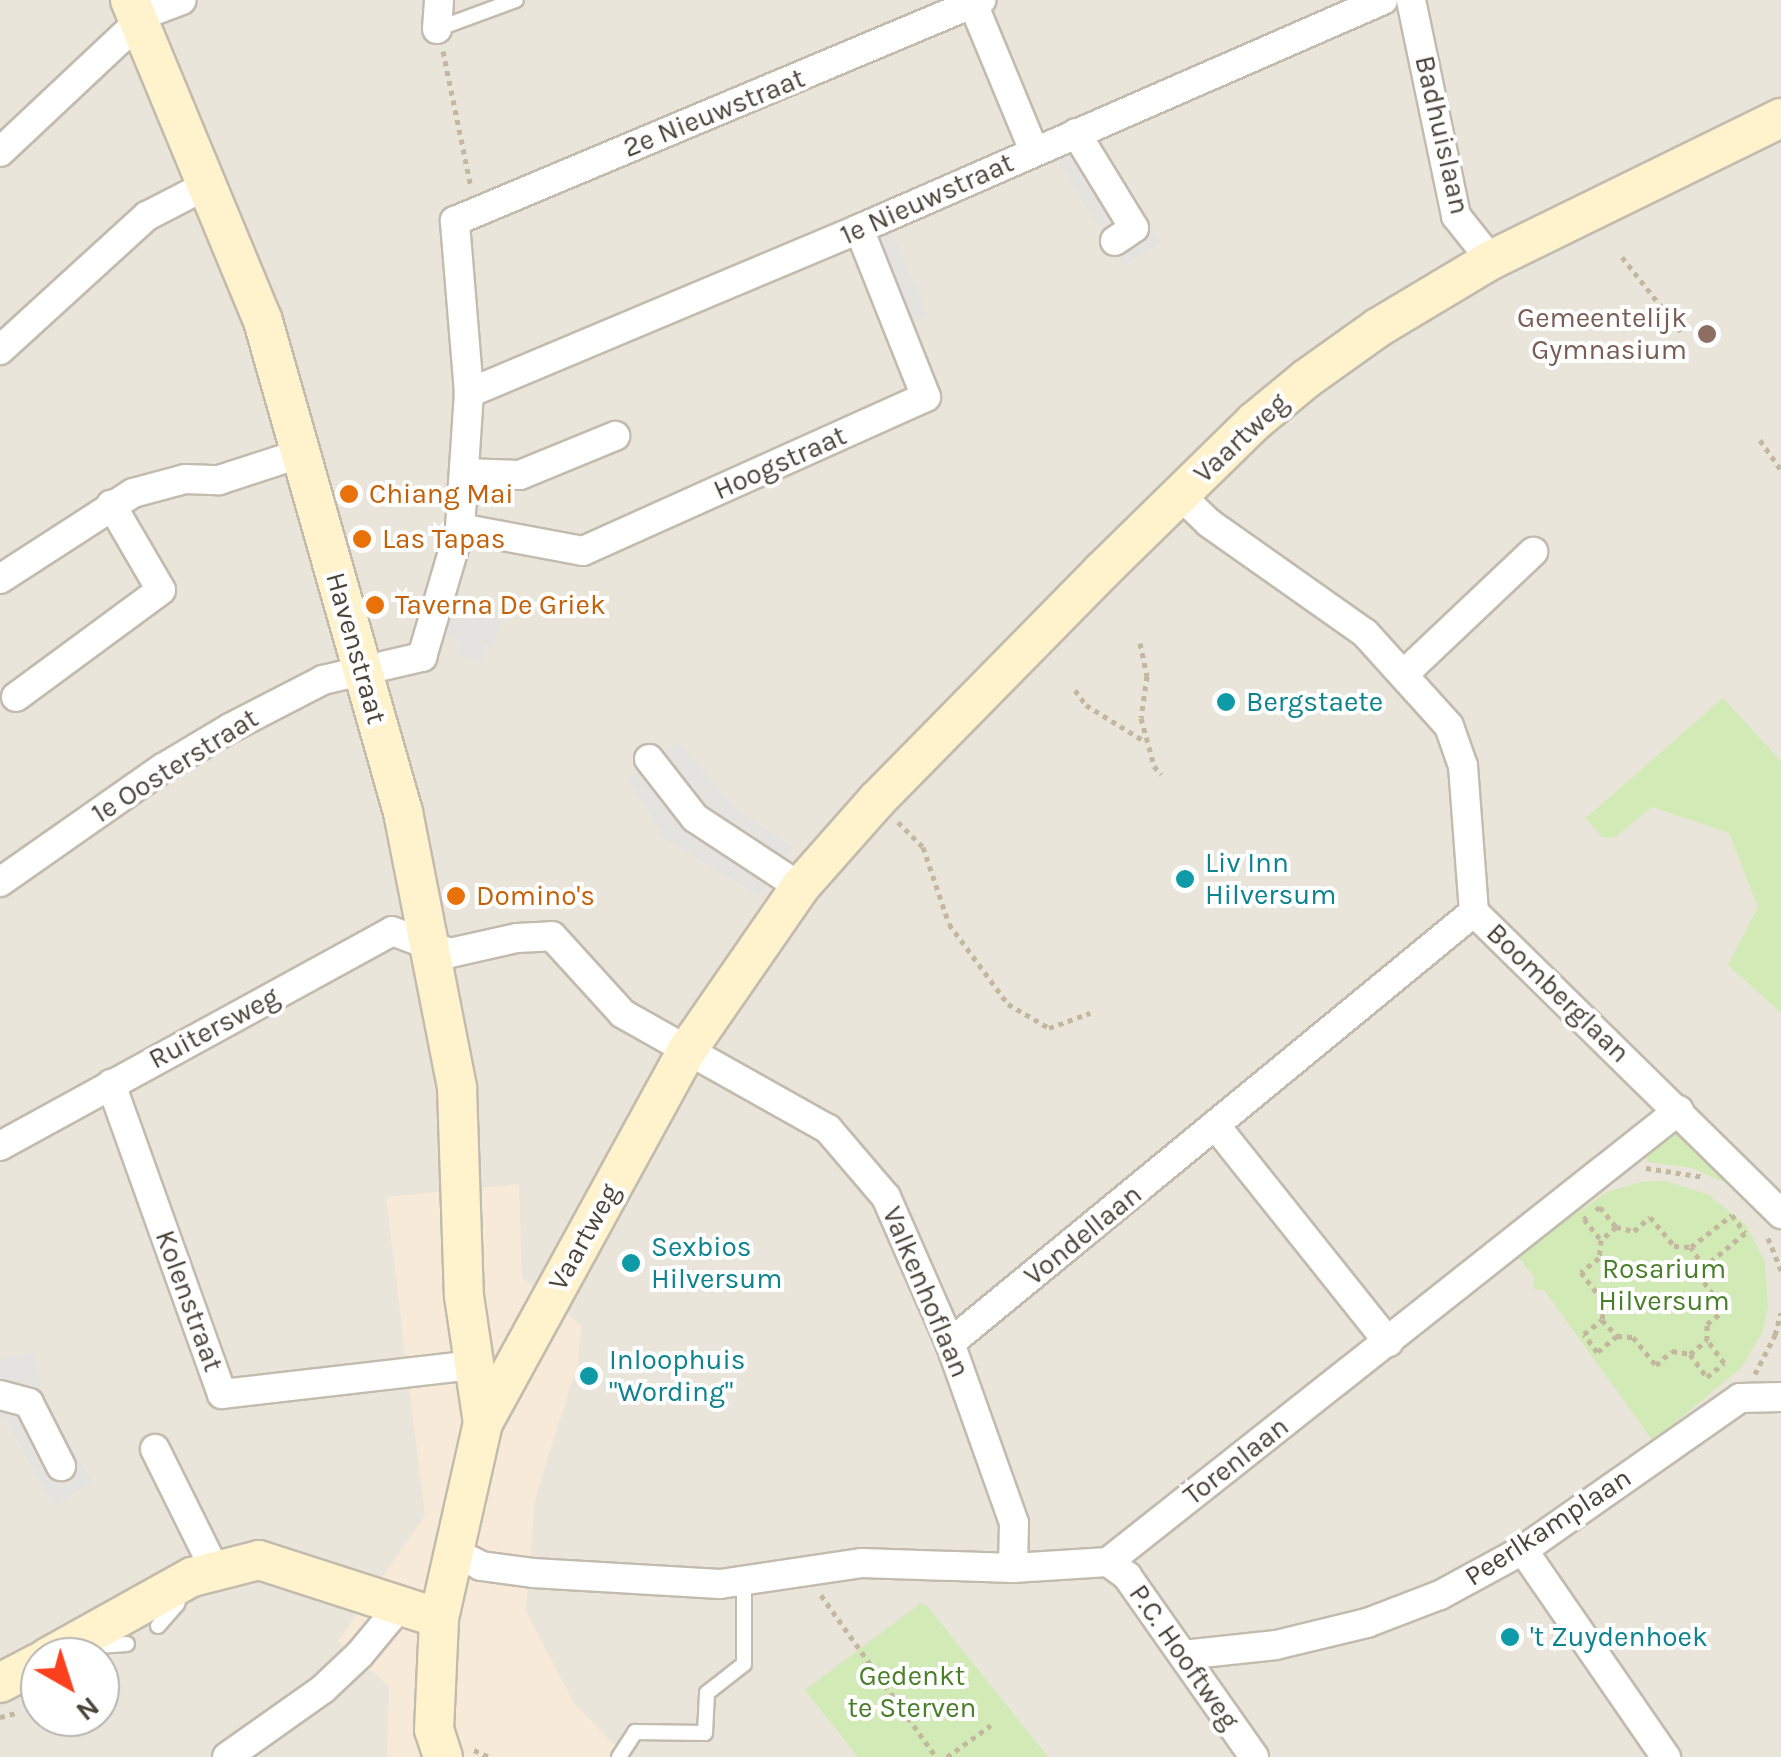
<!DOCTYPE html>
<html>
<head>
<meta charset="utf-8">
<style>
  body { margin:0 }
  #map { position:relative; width:1781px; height:1757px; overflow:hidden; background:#f6f3ec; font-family:Karla,sans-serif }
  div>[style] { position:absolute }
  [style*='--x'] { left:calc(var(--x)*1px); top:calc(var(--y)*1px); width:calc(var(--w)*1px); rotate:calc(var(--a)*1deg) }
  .residential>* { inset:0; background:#eae5da }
  .commercial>* { inset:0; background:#f7ead8 }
  .green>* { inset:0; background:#d2eab5 }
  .parking>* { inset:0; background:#e5e3e0 }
  .path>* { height:5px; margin-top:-2.5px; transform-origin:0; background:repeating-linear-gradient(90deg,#c4b79f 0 5px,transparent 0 10px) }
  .roads { filter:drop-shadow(2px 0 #c2bbae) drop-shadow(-2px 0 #c2bbae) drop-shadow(0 2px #c2bbae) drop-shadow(0 -2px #c2bbae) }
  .lane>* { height:14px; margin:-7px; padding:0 7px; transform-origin:7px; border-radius:7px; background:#fff }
  .street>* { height:28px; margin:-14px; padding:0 14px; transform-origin:14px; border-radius:14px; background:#fff }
  .secondary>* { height:38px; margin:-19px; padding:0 19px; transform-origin:19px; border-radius:19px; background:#fff3cd }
  .dots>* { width:28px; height:28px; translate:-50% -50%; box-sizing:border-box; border:5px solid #fff; border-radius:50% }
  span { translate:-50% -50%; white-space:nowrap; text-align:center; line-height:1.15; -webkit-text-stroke:8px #fff; paint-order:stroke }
  .street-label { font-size:28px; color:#4b4439 }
  .education-label { font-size:28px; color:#785e54 }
  .right { translate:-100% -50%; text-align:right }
  .food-label { font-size:28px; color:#c56008 }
  .left { translate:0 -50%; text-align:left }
  .culture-label { font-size:28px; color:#0d838f }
  .park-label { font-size:28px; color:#4a7f2a }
  .north { position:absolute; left:20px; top:1637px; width:100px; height:100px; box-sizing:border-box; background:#fff; border:2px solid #b7b4b0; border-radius:50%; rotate:141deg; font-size:28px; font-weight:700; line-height:40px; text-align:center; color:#4b4439 }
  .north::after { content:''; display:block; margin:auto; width:35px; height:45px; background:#fc3f1d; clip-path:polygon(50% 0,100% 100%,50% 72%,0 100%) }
</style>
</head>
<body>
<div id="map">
  <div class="residential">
    <div style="clip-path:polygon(evenodd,0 0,1781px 0,1781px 1757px,0 1757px,0 0,40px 1657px,100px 1657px,100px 1717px,40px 1717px,40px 1657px)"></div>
  </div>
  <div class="commercial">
    <div style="clip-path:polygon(519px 1184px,522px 1278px,582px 1326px,577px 1366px,535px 1499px,526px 1611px,573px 1702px,626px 1757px,387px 1757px,389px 1686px,338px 1641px,425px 1516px,386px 1197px)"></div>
  </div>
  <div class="green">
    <div style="clip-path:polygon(1723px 698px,1781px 761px,1781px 1013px,1728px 965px,1758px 907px,1729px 833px,1652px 807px,1614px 838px,1602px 837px,1586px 818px)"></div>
    <div style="clip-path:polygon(1676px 1123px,1727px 1174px,1723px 1182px,1692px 1168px,1648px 1162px,1645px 1152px)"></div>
    <div style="clip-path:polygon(1666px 1181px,1709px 1195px,1746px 1225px,1765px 1262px,1768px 1308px,1762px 1333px,1741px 1368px,1653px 1441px,1544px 1290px,1533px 1289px,1534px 1277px,1517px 1255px,1607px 1192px,1641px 1182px)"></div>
    <div style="clip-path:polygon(921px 1603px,928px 1607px,1048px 1757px,858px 1757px,805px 1690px)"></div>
  </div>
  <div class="parking">
    <div style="clip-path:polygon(1074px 147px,1133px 239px,1152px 228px,1161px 243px,1123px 265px,1056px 158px)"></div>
    <div style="clip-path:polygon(890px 228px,929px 317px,909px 325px,872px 236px)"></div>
    <div style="clip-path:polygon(452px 599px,502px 611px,494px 647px,485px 646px,481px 662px,457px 656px,460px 641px,440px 634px)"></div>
    <div style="clip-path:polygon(678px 742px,737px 810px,793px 847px,782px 865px,698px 806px,656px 757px)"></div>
    <div style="clip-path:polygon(642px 769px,678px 819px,770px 880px,759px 896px,664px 838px,627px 777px)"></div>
    <div style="clip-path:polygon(33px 1352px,44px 1398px,92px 1482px,54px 1506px,6px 1419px,0 1421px,0 1360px)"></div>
  </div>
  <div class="path">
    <div style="--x:443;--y:51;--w:139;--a:78.4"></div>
    <div style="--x:1622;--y:257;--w:98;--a:51.6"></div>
    <div style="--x:1760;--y:440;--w:37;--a:55"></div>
    <div style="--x:1140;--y:643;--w:34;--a:78"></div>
    <div style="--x:1147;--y:676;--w:42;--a:98.1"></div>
    <div style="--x:1141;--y:718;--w:50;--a:74.8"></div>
    <div style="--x:1154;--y:766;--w:11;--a:49"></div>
    <div style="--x:1075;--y:690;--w:19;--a:54"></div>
    <div style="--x:1086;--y:705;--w:70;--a:31.7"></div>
    <div style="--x:898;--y:822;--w:35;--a:45"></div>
    <div style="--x:923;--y:847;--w:81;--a:71.3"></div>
    <div style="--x:949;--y:924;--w:99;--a:53.6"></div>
    <div style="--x:1008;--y:1004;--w:48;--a:30.3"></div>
    <div style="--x:1049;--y:1028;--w:44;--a:-20.1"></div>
    <div style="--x:1646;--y:1168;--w:59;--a:8.8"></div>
    <div style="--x:1596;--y:1210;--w:5;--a:-37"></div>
    <div style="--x:1600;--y:1207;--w:26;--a:51"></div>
    <div style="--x:1616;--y:1227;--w:20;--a:139"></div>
    <div style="--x:1601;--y:1240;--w:18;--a:96"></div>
    <div style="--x:1599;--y:1258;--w:23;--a:142"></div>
    <div style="--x:1581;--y:1272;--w:40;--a:53"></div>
    <div style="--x:1605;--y:1304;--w:16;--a:101"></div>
    <div style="--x:1587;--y:1217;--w:4;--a:146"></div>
    <div style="--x:1584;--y:1219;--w:27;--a:51"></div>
    <div style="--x:1616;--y:1227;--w:18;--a:13"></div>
    <div style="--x:1634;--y:1231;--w:21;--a:-41"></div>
    <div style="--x:1650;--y:1217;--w:38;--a:50"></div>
    <div style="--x:1674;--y:1246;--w:17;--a:3"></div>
    <div style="--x:1691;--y:1247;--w:52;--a:-38"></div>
    <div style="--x:1732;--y:1215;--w:22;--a:54"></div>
    <div style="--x:1745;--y:1233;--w:53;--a:140.3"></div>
    <div style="--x:1704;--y:1267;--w:24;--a:-123"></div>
    <div style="--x:1768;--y:1238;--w:35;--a:68"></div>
    <div style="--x:1617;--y:1336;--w:26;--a:141"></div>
    <div style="--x:1597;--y:1352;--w:22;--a:-126"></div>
    <div style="--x:1584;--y:1334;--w:23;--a:-38"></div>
    <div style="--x:1602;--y:1320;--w:22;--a:47"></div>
    <div style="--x:1617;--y:1336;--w:16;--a:4"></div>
    <div style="--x:1633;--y:1337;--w:36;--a:51"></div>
    <div style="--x:1656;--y:1365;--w:21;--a:-41"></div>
    <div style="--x:1672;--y:1351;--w:18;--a:9"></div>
    <div style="--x:1690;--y:1354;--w:22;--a:-39"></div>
    <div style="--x:1690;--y:1354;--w:29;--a:54"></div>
    <div style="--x:1707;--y:1377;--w:22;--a:-39"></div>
    <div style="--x:1724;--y:1363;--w:29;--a:-126"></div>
    <div style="--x:1707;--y:1340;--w:16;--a:-90"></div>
    <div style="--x:1707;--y:1324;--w:23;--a:-38"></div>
    <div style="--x:1725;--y:1310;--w:38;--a:-127"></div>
    <div style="--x:1702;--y:1280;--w:13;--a:-81"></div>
    <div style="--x:1755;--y:1374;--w:44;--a:-62.9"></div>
    <div style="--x:1775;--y:1335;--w:23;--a:-75"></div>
    <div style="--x:821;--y:1595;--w:199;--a:54.6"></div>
    <div style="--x:0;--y:1717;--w:16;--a:-14"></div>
    <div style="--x:474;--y:1750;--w:17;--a:24"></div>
    <div style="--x:947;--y:1757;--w:54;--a:-36"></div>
  </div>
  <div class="roads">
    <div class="lane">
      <div style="--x:437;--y:29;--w:84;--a:-20.2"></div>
      <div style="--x:158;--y:1626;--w:30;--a:-49"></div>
      <div style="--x:98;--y:1646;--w:29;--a:-4"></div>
      <div style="--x:619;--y:1757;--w:30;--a:-57"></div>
      <div style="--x:635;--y:1732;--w:70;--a:0.8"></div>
      <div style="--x:705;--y:1733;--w:40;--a:-87.1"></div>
      <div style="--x:707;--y:1693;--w:47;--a:-38.1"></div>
      <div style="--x:744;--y:1664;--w:83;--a:-90"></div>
    </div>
    <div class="street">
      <div style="--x:1411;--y:0;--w:221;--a:78.2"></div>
      <div style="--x:1456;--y:216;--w:56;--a:51.5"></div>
      <div style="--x:974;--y:6;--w:157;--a:67.5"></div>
      <div style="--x:437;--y:29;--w:29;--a:-86"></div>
      <div style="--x:1076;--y:133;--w:111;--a:58.6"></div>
      <div style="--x:1134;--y:228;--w:23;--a:146"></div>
      <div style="--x:0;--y:152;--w:203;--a:-43.2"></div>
      <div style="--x:148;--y:13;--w:36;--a:-21"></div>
      <div style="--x:0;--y:350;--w:199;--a:-42.4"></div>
      <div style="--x:147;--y:216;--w:70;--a:-27.3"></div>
      <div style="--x:469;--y:393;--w:423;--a:-22.8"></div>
      <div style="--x:859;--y:229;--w:572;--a:-23.61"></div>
      <div style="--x:464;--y:473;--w:56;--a:2"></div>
      <div style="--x:520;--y:475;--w:103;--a:-22.3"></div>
      <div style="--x:1180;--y:495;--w:40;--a:44"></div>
      <div style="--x:1209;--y:523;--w:191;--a:35.2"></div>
      <div style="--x:1365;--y:633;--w:125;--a:47.9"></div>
      <div style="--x:1449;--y:726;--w:42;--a:70.7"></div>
      <div style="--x:1463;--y:766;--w:146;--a:85.7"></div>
      <div style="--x:1474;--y:912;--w:431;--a:44.5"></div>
      <div style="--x:460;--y:528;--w:125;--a:10.6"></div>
      <div style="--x:583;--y:551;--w:376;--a:-24.2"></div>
      <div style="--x:926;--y:397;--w:181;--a:-111.7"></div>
      <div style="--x:0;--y:579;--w:158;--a:-32.9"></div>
      <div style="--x:133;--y:493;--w:54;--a:-15.1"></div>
      <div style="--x:185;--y:479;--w:34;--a:2"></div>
      <div style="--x:219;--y:480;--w:87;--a:-18"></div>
      <div style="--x:1404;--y:674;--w:178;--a:-43.4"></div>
      <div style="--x:16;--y:697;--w:180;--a:-36.4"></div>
      <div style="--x:161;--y:590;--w:99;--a:-120.2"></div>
      <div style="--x:649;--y:759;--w:75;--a:52.1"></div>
      <div style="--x:695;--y:818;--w:126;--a:33.3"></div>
      <div style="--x:0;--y:882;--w:199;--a:-35"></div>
      <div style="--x:163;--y:768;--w:78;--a:-30.8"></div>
      <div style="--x:230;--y:728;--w:105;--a:-27.3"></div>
      <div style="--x:323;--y:680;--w:102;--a:-13.1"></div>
      <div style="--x:422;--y:657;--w:134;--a:-73.6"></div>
      <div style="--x:460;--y:528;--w:135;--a:-86.2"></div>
      <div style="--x:469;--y:393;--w:173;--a:-94.7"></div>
      <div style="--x:455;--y:221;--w:571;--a:-22.79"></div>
      <div style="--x:111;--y:1084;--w:329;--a:70.3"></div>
      <div style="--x:222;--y:1394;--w:253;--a:-6.6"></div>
      <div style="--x:1215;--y:1125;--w:278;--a:51.4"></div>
      <div style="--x:0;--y:1146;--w:447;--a:-28.7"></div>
      <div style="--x:392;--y:931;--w:62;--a:20.8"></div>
      <div style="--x:450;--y:953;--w:69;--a:-12.6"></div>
      <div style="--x:517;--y:938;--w:35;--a:-3"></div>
      <div style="--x:552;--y:936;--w:105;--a:47.7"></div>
      <div style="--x:623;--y:1014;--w:235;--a:29.3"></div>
      <div style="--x:828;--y:1129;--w:89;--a:49.5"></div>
      <div style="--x:886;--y:1197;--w:159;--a:66.3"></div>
      <div style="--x:950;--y:1343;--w:191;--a:70.4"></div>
      <div style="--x:1014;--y:1523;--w:45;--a:91.3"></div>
      <div style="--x:950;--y:1343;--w:678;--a:-39.44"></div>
      <div style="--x:0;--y:1395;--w:30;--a:15"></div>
      <div style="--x:29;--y:1403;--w:71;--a:63.1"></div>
      <div style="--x:155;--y:1449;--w:133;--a:63.6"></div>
      <div style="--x:1523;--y:1550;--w:252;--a:55.4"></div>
      <div style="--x:456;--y:1553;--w:28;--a:27"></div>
      <div style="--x:481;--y:1566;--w:52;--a:7.7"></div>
      <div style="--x:533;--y:1573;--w:187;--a:3.4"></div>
      <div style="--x:720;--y:1584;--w:144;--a:-8.4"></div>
      <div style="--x:862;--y:1563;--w:151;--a:1.9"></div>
      <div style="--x:1013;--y:1568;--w:95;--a:-3.6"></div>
      <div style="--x:1108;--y:1562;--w:728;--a:-38.36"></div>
      <div style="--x:1108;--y:1562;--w:24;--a:36"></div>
      <div style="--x:1127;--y:1576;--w:221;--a:54.9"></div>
      <div style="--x:1183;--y:1655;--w:94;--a:-6.1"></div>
      <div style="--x:1276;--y:1645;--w:94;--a:-13.6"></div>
      <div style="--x:1367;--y:1623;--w:78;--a:-21"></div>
      <div style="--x:1440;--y:1595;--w:94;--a:-28.5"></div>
      <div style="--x:1523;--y:1550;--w:265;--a:-35"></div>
      <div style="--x:1740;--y:1398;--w:41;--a:-1.4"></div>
      <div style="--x:227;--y:1757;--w:118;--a:-35.3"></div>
      <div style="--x:323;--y:1689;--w:51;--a:-43.4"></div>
      <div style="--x:360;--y:1654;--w:47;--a:-50.2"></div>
      <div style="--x:390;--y:1618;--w:14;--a:-73"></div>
    </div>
    <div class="secondary">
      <div style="--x:130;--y:0;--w:347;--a:67.5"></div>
      <div style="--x:263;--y:321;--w:511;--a:74.09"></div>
      <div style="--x:403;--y:812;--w:281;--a:78.9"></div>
      <div style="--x:457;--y:1088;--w:208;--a:88.1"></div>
      <div style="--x:464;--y:1296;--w:128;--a:81.5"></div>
      <div style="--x:48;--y:1657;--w:165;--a:-29.1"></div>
      <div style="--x:192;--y:1577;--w:69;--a:-14.2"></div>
      <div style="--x:259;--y:1560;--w:189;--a:17.9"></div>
      <div style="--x:0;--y:1683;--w:45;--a:-27.7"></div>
      <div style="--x:443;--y:1757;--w:28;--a:-108"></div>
      <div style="--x:434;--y:1730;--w:112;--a:-87.4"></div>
      <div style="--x:439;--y:1618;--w:200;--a:-77.3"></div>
      <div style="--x:483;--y:1423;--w:426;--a:-61.3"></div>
      <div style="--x:688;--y:1049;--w:197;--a:-55.3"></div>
      <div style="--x:800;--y:887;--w:116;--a:-48.5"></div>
      <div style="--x:877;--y:800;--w:321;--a:-45.5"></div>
      <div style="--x:1102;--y:571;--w:213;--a:-44.4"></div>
      <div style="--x:1254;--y:422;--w:67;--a:-39.6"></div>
      <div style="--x:1306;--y:379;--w:90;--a:-35.5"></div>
      <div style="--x:1379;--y:327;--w:131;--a:-30.9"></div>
      <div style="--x:1491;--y:260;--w:323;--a:-26.1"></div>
    </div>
  </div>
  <div class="dots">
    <div style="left:1707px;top:334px;background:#8d6e63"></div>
    <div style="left:349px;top:494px;background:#e8710a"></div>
    <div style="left:362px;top:539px;background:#e8710a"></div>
    <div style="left:375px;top:605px;background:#e8710a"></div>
    <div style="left:1226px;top:702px;background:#0f9aa8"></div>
    <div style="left:1185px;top:879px;background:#0f9aa8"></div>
    <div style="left:456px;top:896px;background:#e8710a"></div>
    <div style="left:631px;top:1263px;background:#0f9aa8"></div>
    <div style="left:589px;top:1376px;background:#0f9aa8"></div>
    <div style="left:1510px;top:1637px;background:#0f9aa8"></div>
  </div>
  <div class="street-label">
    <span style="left:714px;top:113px;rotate:-22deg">2e Nieuwstraat</span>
    <span style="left:1442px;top:135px;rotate:77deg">Badhuislaan</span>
    <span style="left:927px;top:199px;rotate:-24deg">1e Nieuwstraat</span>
    <span style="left:1241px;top:438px;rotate:-43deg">Vaartweg</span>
    <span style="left:780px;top:463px;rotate:-24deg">Hoogstraat</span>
    <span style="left:356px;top:648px;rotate:74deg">Havenstraat</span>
    <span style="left:175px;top:766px;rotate:-32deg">1e Oosterstraat</span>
    <span style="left:1558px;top:993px;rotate:44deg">Boomberglaan</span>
    <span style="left:214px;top:1028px;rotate:-28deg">Ruitersweg</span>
    <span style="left:1083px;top:1235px;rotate:-39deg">Vondellaan</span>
    <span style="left:584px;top:1237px;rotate:-61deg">Vaartweg</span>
    <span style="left:926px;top:1292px;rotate:67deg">Valkenhoflaan</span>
    <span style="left:189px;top:1301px;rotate:70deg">Kolenstraat</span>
    <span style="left:1236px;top:1461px;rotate:-38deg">Torenlaan</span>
    <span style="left:1548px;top:1527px;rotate:-33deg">Peerlkamplaan</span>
    <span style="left:1184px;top:1657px;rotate:55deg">P.C. Hooftweg</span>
  </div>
  <div class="education-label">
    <span class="right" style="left:1687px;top:334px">Gemeentelijk<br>Gymnasium</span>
  </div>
  <div class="food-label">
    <span class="left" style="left:369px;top:494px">Chiang Mai</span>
    <span class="left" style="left:382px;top:539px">Las Tapas</span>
    <span class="left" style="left:395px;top:605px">Taverna De Griek</span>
    <span class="left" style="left:476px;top:896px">Domino's</span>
  </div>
  <div class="culture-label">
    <span class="left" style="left:1246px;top:702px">Bergstaete</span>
    <span class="left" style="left:1205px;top:879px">Liv Inn<br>Hilversum</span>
    <span class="left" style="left:651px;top:1263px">Sexbios<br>Hilversum</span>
    <span class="left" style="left:609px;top:1376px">Inloophuis<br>"Wording"</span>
    <span class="left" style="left:1530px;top:1637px">'t Zuydenhoek</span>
  </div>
  <div class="park-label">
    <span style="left:1664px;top:1285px">Rosarium<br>Hilversum</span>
    <span style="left:912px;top:1692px">Gedenkt<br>te Sterven</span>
  </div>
  <div class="north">N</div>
</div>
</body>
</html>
